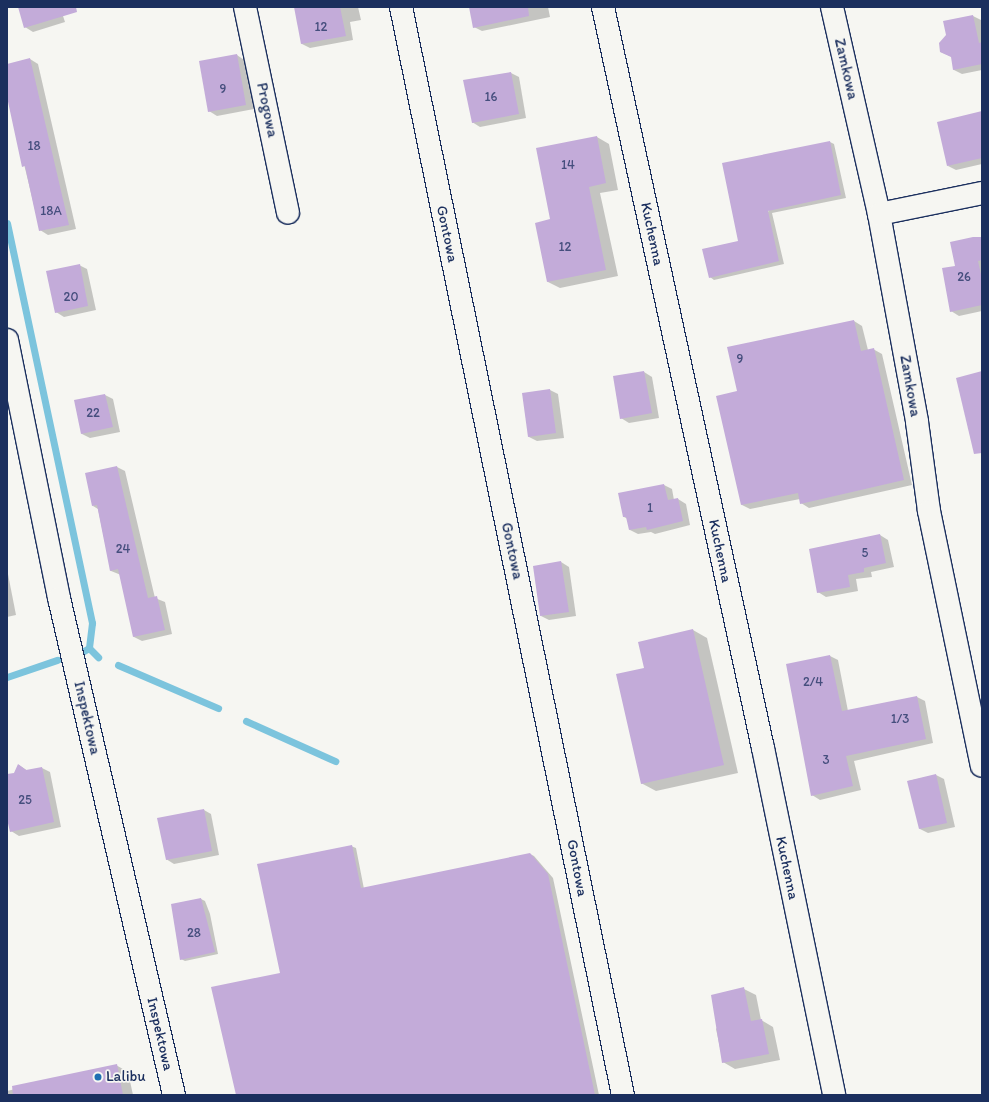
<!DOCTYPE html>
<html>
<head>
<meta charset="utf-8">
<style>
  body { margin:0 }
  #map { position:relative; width:989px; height:1102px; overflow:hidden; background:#f6f6f2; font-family:Itim,sans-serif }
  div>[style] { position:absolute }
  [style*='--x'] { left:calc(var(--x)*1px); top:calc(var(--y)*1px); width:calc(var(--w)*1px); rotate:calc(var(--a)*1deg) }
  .shadow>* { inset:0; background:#0003 }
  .stream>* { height:7px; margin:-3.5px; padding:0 3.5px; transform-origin:3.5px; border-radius:3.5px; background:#7cc4dd }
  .building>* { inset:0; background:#c3abd9 }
  .roads { filter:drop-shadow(1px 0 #1b2f5e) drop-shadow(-1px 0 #1b2f5e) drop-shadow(0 1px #1b2f5e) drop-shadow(0 -1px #1b2f5e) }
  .minor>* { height:22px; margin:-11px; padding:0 11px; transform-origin:11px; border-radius:11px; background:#f6f6f2 }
  .dots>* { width:11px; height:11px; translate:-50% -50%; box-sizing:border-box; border:2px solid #f6f6f2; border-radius:50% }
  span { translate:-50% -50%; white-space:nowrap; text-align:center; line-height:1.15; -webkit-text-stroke:3.5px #f6f6f2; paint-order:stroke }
  .number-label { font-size:13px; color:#454e7d }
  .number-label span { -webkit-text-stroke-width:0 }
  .street-label { font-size:15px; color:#1b2f5e }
  .poi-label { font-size:15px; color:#1b2f5e }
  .left { translate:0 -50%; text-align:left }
  .frame { position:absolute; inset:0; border:8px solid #1b2f5e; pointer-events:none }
</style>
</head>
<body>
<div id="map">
  <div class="shadow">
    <div style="clip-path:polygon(19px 7px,60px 7px,65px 22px,33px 32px,25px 27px)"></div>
    <div style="clip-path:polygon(295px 7px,358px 7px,361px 20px,350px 22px,353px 40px,310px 48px,302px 44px)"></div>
    <div style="clip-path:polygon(470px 7px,548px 7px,550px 17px,482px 31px,474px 27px)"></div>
    <div style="clip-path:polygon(973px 16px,981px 20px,982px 26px,982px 70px,962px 74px,954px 70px,952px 57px,941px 52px)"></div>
    <div style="clip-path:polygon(237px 55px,244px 60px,254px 109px,217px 116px,209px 111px)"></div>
    <div style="clip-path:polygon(30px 59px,38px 64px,76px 229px,48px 235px,40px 230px,7px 94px,7px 65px)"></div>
    <div style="clip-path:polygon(511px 73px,519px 77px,526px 118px,480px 127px,472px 122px)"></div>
    <div style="clip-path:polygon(982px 112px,982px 164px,956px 170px,948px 166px)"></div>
    <div style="clip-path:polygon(597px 137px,609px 144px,618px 190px,600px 193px,618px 276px,560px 288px,548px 282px,551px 220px)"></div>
    <div style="clip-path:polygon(830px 142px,834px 144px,846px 198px,772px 213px,784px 264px,714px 280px,710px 277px)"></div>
    <div style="clip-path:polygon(982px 237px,982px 311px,959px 316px,951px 311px,956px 266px)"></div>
    <div style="clip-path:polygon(79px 265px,87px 269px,96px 310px,64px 317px,56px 312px)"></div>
    <div style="clip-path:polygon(854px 321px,862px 326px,868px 350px,873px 349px,882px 354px,912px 485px,809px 508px,801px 503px,800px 499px,750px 509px,742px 505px,738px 392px,729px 348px)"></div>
    <div style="clip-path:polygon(644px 372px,652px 377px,659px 418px,629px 423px,621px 418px,614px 377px)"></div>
    <div style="clip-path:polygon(550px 390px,558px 394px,564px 438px,537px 441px,529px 437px,523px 394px)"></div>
    <div style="clip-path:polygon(105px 395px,113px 399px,120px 432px,90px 438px,82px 434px,75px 401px)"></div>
    <div style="clip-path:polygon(117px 467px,125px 471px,155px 598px,165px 602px,172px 634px,142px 641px,134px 637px,121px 575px,111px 571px,98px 509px,93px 506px)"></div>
    <div style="clip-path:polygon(664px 485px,672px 489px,674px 500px,678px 499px,686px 504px,690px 525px,655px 534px,651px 532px,638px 534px,630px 530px,628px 519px,624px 517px)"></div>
    <div style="clip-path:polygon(880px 535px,888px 540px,894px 567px,871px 572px,872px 577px,856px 579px,858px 591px,826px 597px,818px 592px)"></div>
    <div style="clip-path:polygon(561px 562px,569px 567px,576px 616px,549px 620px,541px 616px)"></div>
    <div style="clip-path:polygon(7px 569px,16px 615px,7px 617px)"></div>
    <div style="clip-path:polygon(693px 630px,707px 638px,738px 773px,656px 791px,641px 783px,645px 669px)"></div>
    <div style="clip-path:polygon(830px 656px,838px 660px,848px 711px,917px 697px,925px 701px,933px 743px,854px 761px,861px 790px,820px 800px,812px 795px)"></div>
    <div style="clip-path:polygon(19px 765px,28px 771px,42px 768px,50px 772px,61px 827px,19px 836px,11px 831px,7px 814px,7px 775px,14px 774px)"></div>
    <div style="clip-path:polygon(936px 775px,944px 779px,955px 827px,928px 833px,920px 829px,908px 781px)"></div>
    <div style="clip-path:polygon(204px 810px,211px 814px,219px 855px,174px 864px,166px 859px)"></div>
    <div style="clip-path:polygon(351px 846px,356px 848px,364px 889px,530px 854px,534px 856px,553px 878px,599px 1095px,237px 1095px,282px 974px)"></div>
    <div style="clip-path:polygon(201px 899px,205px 901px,210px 914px,218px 954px,185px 961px,181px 959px,172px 905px)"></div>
    <div style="clip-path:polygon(744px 989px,756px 995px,761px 1020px,773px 1027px,780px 1060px,735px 1069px,723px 1062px,716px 1029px)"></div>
    <div style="clip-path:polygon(116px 1065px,128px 1072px,133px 1095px,7px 1095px,7px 1091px)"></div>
  </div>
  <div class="stream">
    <div style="--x:7;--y:223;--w:409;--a:78"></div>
    <div style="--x:92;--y:623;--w:25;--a:97"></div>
    <div style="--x:82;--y:652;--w:8;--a:-30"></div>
    <div style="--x:89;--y:648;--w:13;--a:45"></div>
    <div style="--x:118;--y:665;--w:109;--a:23.3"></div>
    <div style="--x:7;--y:677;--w:53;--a:-18.8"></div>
    <div style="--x:246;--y:721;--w:98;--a:24.2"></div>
  </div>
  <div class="building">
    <div style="clip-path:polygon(18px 7px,76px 7px,77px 12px,24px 28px)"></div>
    <div style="clip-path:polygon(294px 7px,340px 7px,346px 36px,301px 44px)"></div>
    <div style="clip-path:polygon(469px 7px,528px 7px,529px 16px,473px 28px)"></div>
    <div style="clip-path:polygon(973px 15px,979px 43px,982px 42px,982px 64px,953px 70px,951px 57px,940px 52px,939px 43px,946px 35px,943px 21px)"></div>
    <div style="clip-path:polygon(237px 54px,246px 105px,208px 112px,199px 61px)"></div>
    <div style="clip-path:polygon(30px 58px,69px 225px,39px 231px,25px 166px,22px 167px,7px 97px,7px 64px)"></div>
    <div style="clip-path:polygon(511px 72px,519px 114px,472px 123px,463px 80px)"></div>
    <div style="clip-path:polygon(982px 111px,982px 158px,947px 166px,937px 122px)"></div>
    <div style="clip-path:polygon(597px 136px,606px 183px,589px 187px,606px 270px,547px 282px,535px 223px,550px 219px,536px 148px)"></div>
    <div style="clip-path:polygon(830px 141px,841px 195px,768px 211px,779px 261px,709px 278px,702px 249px,738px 241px,722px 163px)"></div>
    <div style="clip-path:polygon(973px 237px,982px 237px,982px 260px,978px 261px,982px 279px,982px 305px,950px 312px,942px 268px,955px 266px,950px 242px)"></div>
    <div style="clip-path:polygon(80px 264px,88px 306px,55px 313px,46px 271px)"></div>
    <div style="clip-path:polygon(854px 320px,861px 351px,874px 348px,904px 480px,800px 504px,798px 493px,741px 505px,716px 396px,737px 391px,727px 347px)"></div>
    <div style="clip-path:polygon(644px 371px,652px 413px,620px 419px,613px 376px)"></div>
    <div style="clip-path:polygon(982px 371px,982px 453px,974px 454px,956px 378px)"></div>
    <div style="clip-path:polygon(550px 389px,556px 433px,528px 437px,522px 393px)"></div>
    <div style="clip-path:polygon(105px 394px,113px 427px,81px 434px,74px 400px)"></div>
    <div style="clip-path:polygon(117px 466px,148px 598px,157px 596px,165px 630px,133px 637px,118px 569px,110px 571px,97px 505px,92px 506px,85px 473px)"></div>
    <div style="clip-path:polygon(664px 484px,668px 500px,678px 498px,683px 521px,647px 530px,646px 527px,629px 530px,626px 517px,623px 517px,618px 493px)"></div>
    <div style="clip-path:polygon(880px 534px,886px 563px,864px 568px,864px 572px,848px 575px,850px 587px,817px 593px,809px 549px)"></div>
    <div style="clip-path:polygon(561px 561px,569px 612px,540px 616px,533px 566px)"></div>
    <div style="clip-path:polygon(693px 629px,724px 765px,641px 784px,616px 674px,644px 668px,638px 642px)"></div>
    <div style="clip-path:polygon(830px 655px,842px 711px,917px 696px,926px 739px,846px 756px,853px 786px,811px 796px,786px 664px)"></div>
    <div style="clip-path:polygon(18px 764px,26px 770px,42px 767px,54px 822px,10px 832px,7px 819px,7px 774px,14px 773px)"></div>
    <div style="clip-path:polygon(936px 774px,947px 823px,919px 829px,907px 781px)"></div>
    <div style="clip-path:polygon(204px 809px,212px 851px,166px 860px,157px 818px)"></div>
    <div style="clip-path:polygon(352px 845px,361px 888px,530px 853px,548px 874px,595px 1095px,236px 1095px,211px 987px,280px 973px,257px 864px)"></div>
    <div style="clip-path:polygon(201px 898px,215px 952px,180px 960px,171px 904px)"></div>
    <div style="clip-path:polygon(744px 987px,751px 1021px,762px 1019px,769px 1054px,722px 1063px,711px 995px)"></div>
    <div style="clip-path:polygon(117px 1064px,123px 1095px,13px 1095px,12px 1086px)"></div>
  </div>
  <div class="roads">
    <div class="minor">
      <div style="--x:245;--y:7;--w:210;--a:78.2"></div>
      <div style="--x:401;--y:7;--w:1110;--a:78.47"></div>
      <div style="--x:603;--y:7;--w:758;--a:77.82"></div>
      <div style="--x:763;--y:748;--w:354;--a:78.4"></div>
      <div style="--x:832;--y:7;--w:212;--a:77.2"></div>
      <div style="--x:879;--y:214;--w:211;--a:79.6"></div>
      <div style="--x:917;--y:422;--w:90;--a:82.3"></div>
      <div style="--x:929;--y:511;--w:260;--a:78.3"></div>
      <div style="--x:879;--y:214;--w:105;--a:-11.5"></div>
      <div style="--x:7;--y:340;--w:263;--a:78.6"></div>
      <div style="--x:59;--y:598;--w:510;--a:76.97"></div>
    </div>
  </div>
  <div class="dots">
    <div style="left:98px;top:1077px;background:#1f6fb2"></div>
  </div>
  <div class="number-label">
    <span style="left:321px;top:27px">12</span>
    <span style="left:223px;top:89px">9</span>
    <span style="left:491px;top:97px">16</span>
    <span style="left:34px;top:146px">18</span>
    <span style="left:568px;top:165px">14</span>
    <span style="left:51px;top:211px">18A</span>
    <span style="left:565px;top:247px">12</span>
    <span style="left:964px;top:277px">26</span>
    <span style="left:71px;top:297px">20</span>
    <span style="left:740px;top:359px">9</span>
    <span style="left:93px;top:413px">22</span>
    <span style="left:650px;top:508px">1</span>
    <span style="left:123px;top:549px">24</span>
    <span style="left:865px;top:553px">5</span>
    <span style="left:813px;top:682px">2/4</span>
    <span style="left:900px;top:719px">1/3</span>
    <span style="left:826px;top:760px">3</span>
    <span style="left:25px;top:800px">25</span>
    <span style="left:194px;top:933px">28</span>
  </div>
  <div class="street-label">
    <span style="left:846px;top:69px;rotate:77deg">Zamkowa</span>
    <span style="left:267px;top:110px;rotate:78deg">Progowa</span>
    <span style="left:447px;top:234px;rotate:78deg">Gontowa</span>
    <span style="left:652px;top:234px;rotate:78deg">Kuchenna</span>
    <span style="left:910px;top:386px;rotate:80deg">Zamkowa</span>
    <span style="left:512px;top:551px;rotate:78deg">Gontowa</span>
    <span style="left:720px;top:551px;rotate:78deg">Kuchenna</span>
    <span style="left:87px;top:718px;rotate:77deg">Inspektowa</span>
    <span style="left:577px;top:868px;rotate:79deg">Gontowa</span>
    <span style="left:787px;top:868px;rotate:78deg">Kuchenna</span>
    <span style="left:160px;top:1034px;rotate:77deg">Inspektowa</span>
  </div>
  <div class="poi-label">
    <span class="left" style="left:106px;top:1077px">Lalibu</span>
  </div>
  <div class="frame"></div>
</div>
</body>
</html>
